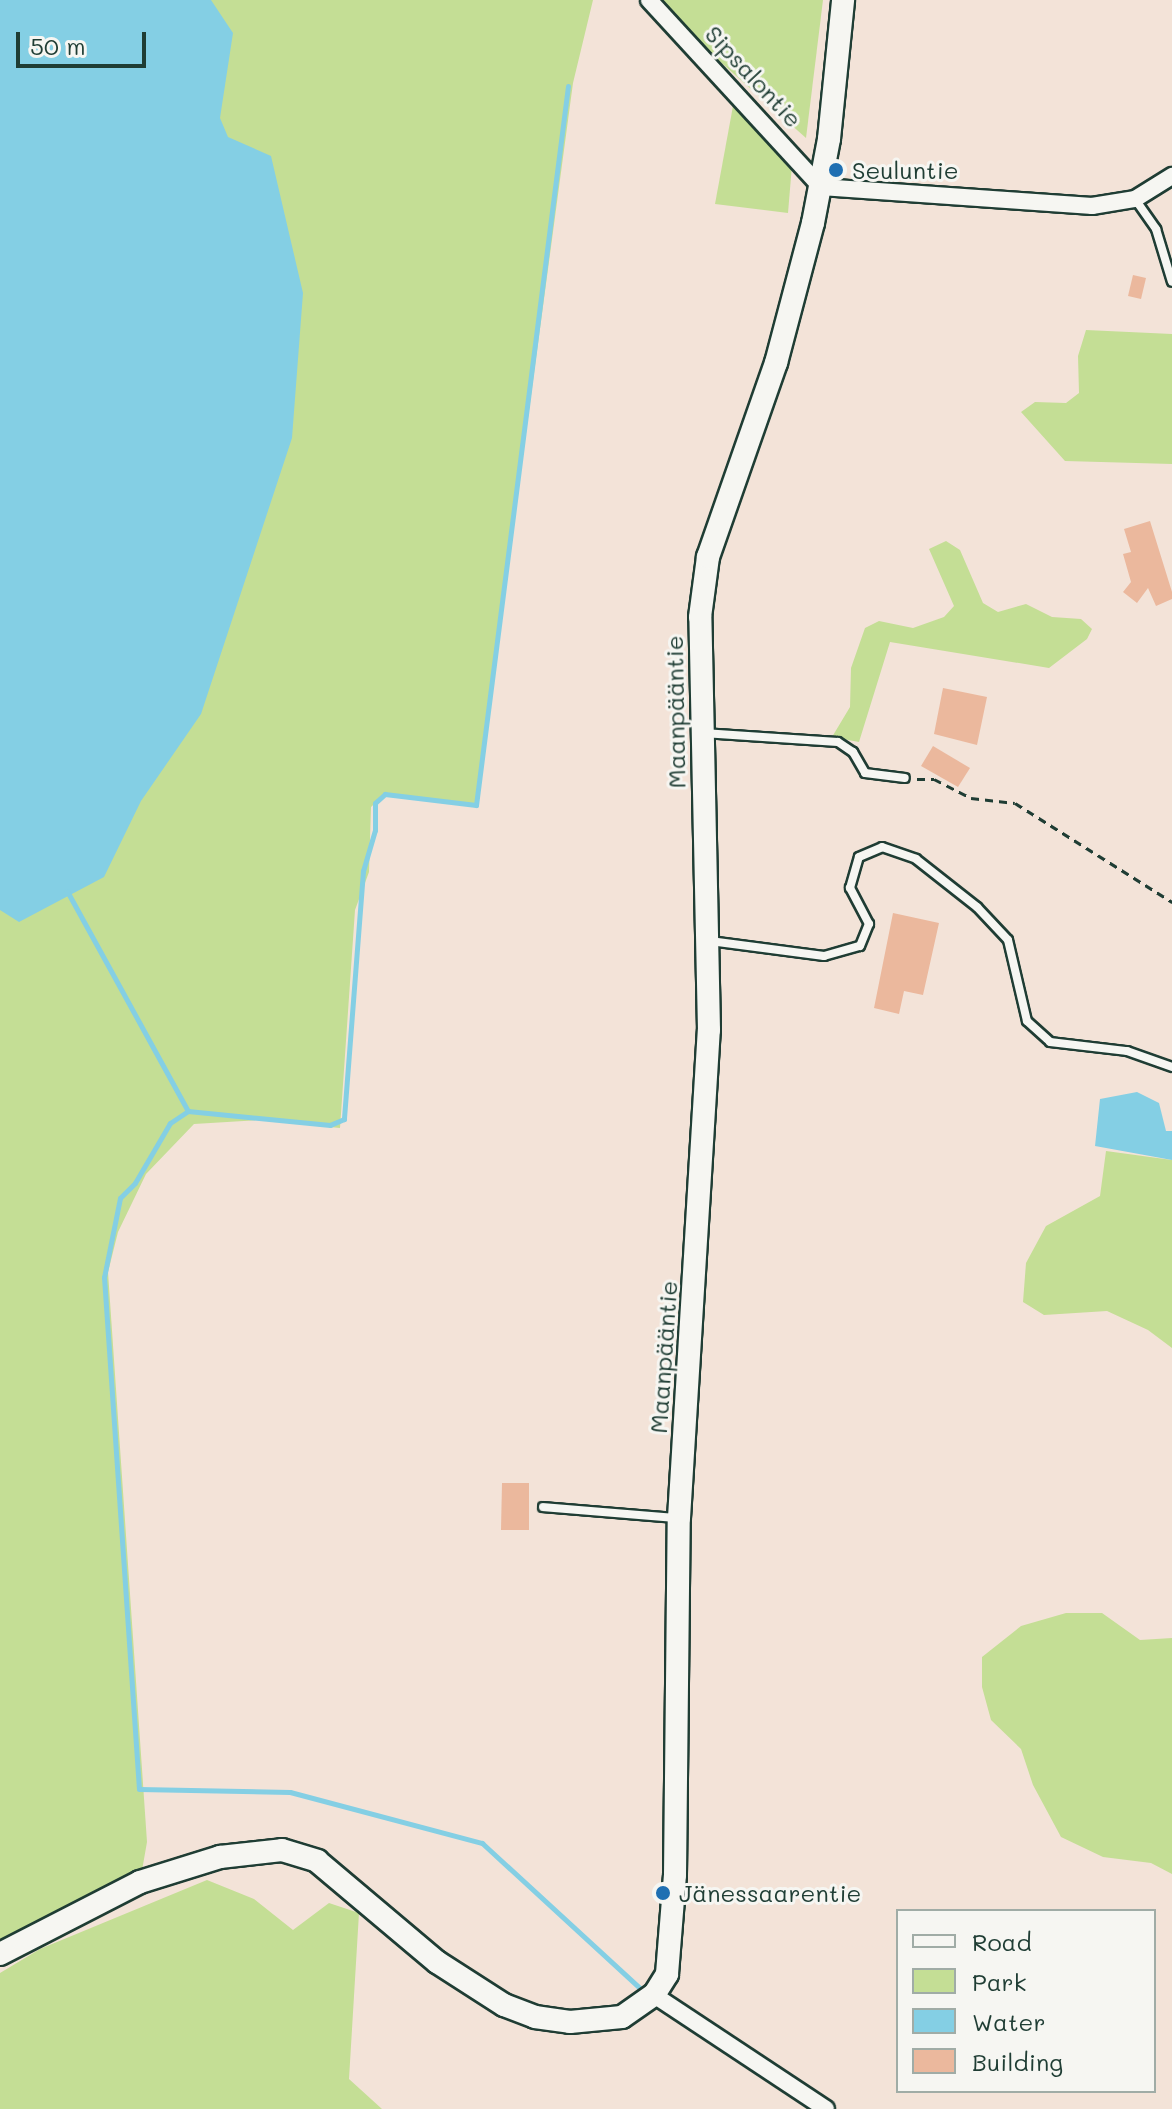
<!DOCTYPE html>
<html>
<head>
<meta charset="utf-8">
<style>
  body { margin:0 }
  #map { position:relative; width:1172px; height:2109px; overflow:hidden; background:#f3e3d8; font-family:Mali,sans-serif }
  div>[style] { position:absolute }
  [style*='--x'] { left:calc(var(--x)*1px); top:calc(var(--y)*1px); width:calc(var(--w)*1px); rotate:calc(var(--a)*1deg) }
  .green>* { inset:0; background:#c4de95 }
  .water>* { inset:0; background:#84cfe4 }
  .stream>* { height:5px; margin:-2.5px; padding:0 2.5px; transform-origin:2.5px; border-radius:2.5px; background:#84cfe4 }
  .building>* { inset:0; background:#ebb89d }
  .path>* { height:3px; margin-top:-1.5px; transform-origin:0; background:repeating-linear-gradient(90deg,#1f3d34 0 8px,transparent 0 14px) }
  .roads { filter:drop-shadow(2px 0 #1f3d34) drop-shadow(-2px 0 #1f3d34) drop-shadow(0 2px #1f3d34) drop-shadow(0 -2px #1f3d34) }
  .service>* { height:8px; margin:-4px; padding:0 4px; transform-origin:4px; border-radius:4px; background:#f6f6f2 }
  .minor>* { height:16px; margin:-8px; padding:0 8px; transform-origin:8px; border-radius:8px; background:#f6f6f2 }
  .tertiary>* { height:22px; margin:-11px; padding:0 11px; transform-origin:11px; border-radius:11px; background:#f6f6f2 }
  .dots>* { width:22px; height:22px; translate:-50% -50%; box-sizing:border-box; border:4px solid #f6f6f2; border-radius:50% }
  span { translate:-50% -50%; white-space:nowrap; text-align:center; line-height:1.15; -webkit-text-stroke:6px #f6f6f2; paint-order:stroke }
  .street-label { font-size:24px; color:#1f3d34 }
  .poi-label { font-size:24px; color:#1f3d34 }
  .left { translate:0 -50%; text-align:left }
  .legend { position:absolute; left:896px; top:1909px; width:260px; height:184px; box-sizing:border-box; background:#f6f6f2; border:2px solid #a0aca6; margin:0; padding:10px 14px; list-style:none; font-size:24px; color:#1f3d34 }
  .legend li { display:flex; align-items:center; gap:16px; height:40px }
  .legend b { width:40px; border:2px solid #a0aca6 }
  .scale { position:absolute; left:16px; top:32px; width:130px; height:36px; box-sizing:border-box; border:4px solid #1f3d34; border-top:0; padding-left:10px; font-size:24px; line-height:28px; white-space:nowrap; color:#1f3d34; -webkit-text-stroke:6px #f6f6f2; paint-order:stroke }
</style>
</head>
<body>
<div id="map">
  <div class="green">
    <div style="clip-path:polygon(128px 0,593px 0,573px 83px,476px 805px,385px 794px,371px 807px,369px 872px,355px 910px,340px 1128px,258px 1120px,194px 1124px,146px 1174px,118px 1232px,108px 1272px,147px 1842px,140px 1882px,0 1949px,0 631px)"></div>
    <div style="clip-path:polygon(660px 0,823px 0,806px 138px,707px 50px)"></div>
    <div style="clip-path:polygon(733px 106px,792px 165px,788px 213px,715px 204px)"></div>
    <div style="clip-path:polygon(1086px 330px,1172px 334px,1172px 464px,1065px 461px,1021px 412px,1035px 402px,1066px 403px,1079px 393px,1078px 356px)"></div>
    <div style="clip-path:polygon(946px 541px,960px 550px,983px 603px,998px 612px,1026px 604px,1052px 617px,1081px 619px,1092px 629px,1087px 639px,1049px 668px,890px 642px,859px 742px,832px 737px,850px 707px,851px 668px,865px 628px,879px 621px,913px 628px,944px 617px,954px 606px,929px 549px)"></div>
    <div style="clip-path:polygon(1106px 1151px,1172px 1160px,1172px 1348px,1148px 1330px,1107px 1311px,1044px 1315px,1023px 1302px,1026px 1263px,1046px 1226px,1100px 1196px)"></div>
    <div style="clip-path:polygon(1066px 1613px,1102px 1613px,1140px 1640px,1172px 1638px,1172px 1874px,1151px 1863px,1103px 1857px,1061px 1837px,1033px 1785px,1021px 1749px,991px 1720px,982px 1687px,982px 1657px,1021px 1626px)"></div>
    <div style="clip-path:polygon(207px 1880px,254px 1899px,293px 1930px,329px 1903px,359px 1913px,349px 2079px,382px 2109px,0 2109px,0 1973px,40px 1949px)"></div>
  </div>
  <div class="water">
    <div style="clip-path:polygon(0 0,211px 0,233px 33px,220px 118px,228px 137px,271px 156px,303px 293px,292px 438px,201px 714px,141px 801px,104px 877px,19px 922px,0 910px)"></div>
    <div style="clip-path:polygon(1137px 1092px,1159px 1103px,1166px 1131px,1172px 1131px,1172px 1160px,1095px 1146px,1100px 1099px)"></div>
  </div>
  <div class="stream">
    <div style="--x:568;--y:86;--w:725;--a:97.29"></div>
    <div style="--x:476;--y:805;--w:92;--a:-173.1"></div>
    <div style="--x:385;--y:794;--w:13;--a:138"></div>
    <div style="--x:375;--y:803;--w:27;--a:90"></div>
    <div style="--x:375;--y:830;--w:43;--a:106.3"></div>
    <div style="--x:363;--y:871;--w:249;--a:94.4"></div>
    <div style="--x:344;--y:1119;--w:15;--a:157"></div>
    <div style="--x:330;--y:1125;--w:143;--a:-174.4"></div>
    <div style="--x:188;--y:1111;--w:22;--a:146"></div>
    <div style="--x:170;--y:1123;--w:69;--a:120.3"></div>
    <div style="--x:135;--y:1183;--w:21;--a:135"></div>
    <div style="--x:120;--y:1198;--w:81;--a:101.4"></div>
    <div style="--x:104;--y:1277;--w:513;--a:86.09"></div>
    <div style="--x:139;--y:1789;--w:151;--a:1.1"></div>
    <div style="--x:290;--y:1792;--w:199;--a:14.9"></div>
    <div style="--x:482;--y:1843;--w:216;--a:42.6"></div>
    <div style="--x:67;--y:891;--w:251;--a:61.2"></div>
  </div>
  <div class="building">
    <div style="clip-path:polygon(1133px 275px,1146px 278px,1141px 299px,1128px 296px)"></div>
    <div style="clip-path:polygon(1150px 521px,1172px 592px,1172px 599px,1156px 606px,1148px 588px,1137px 603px,1123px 592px,1131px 582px,1123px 554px,1131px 552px,1124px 529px)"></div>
    <div style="clip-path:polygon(943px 688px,987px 697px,977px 745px,934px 734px)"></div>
    <div style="clip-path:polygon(933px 746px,970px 768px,958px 787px,921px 766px)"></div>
    <div style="clip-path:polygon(893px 913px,939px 923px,923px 995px,904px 991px,899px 1014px,874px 1008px)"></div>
    <div style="clip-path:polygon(502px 1483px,529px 1483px,529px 1530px,501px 1530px)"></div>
  </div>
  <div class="path">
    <div style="--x:917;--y:779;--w:17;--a:0"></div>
    <div style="--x:934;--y:779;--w:42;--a:27.2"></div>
    <div style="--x:971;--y:798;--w:44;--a:6.5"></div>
    <div style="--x:1015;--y:803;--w:186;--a:32.2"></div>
  </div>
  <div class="roads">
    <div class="service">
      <div style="--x:1135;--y:199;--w:37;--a:55"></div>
      <div style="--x:1156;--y:229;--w:55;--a:73.2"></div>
      <div style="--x:703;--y:733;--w:135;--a:3.8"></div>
      <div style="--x:838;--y:742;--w:18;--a:34"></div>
      <div style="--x:853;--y:752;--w:24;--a:60"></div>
      <div style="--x:865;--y:773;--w:40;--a:7.1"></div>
      <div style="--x:710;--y:941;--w:115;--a:7.5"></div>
      <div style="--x:824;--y:956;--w:37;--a:-16"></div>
      <div style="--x:860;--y:946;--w:24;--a:-68"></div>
      <div style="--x:869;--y:924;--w:41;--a:-117.8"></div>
      <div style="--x:850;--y:888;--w:32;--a:-74"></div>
      <div style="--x:859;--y:857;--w:25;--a:-23"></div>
      <div style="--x:882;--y:847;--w:36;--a:19"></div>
      <div style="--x:916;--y:859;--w:78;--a:38.2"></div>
      <div style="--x:977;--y:907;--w:45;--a:46.8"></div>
      <div style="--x:1008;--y:940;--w:83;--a:76.8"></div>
      <div style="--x:1027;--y:1021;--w:31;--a:42"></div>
      <div style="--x:1050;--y:1042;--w:78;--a:6.7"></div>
      <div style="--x:1127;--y:1051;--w:48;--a:19.6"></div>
      <div style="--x:543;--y:1507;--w:135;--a:4.7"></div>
    </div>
    <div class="minor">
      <div style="--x:649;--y:0;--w:254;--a:47.4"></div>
      <div style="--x:821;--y:187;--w:272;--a:4"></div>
      <div style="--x:1092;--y:206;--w:44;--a:-9.2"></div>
      <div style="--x:1135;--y:199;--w:44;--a:-31.9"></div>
      <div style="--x:654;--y:1995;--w:206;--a:33.5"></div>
    </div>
    <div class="tertiary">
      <div style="--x:0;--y:1954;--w:157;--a:-27.2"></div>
      <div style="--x:140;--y:1882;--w:84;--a:-17.4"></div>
      <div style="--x:220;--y:1857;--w:62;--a:-6.4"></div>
      <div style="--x:282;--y:1850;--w:37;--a:17"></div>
      <div style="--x:317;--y:1861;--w:157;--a:40.1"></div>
      <div style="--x:437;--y:1962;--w:80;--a:32.7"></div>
      <div style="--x:504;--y:2005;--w:33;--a:21"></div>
      <div style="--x:535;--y:2017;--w:35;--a:8"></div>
      <div style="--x:570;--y:2022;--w:52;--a:-5.5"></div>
      <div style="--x:622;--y:2017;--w:39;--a:-35"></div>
      <div style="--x:654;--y:1995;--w:25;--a:-58"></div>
      <div style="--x:667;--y:1974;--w:99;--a:-85.4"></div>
      <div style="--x:675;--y:1875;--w:357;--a:-89.4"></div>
      <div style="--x:679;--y:1518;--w:489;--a:-86.5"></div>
      <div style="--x:709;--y:1030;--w:413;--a:-91.2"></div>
      <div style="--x:700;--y:617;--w:61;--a:-82.4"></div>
      <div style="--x:708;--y:557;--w:206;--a:-70.7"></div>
      <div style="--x:776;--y:363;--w:145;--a:-75.2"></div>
      <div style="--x:813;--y:223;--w:86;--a:-79.2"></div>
      <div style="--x:829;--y:139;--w:140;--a:-84.2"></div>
    </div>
  </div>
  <div class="dots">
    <div style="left:836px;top:170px;background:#1f6fb2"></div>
    <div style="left:663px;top:1893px;background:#1f6fb2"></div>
  </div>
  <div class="street-label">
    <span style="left:754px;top:76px;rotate:47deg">Sipsalontie</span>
    <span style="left:675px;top:712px;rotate:-91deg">Maanpääntie</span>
    <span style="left:663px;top:1357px;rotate:-86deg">Maanpääntie</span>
  </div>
  <div class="poi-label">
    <span class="left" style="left:852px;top:170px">Seuluntie</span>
    <span class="left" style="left:679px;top:1893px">Jänessaarentie</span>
  </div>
  <ul class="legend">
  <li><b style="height:10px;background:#f6f6f2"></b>Road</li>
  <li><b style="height:22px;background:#c4de95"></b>Park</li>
  <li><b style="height:22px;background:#84cfe4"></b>Water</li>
  <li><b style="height:22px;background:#ebb89d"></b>Building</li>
  </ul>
  <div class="scale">50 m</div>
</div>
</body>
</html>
